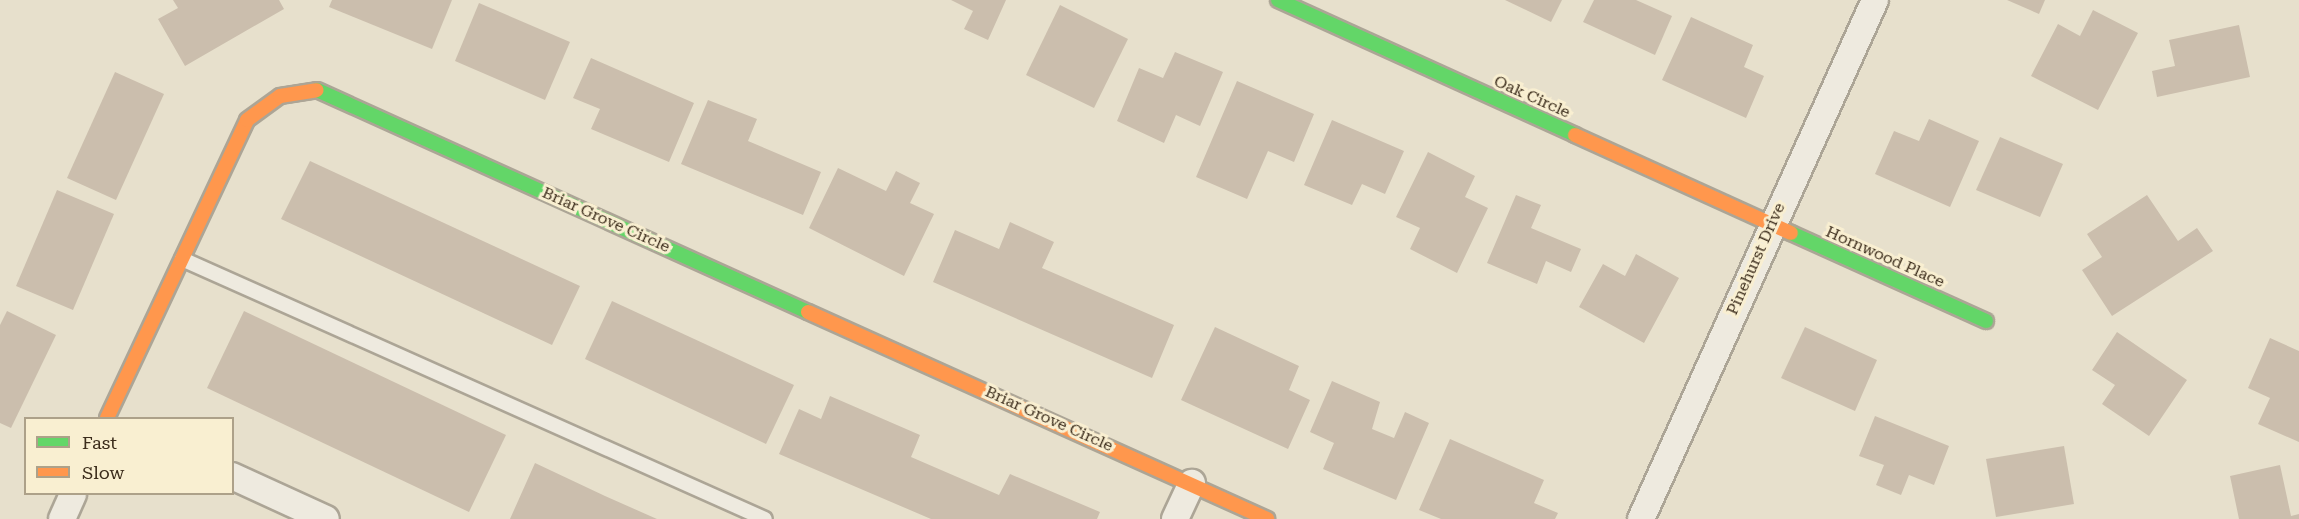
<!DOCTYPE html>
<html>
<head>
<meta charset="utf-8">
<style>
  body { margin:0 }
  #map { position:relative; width:2299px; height:519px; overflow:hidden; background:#e7e0cc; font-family:"Roboto Serif",serif }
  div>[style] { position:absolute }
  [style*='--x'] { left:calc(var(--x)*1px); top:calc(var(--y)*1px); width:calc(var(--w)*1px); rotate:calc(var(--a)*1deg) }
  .building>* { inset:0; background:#cbbead }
  .roads { filter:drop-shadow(2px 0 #aca596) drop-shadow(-2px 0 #aca596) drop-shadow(0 2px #aca596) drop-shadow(0 -2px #aca596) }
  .lane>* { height:14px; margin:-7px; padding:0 7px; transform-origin:7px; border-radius:7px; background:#eeeadf }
  .street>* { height:26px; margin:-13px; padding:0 13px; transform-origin:13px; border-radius:13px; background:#eeeadf }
  .fast>* { height:14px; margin:-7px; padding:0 7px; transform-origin:7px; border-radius:7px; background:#63d668 }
  .slow>* { height:14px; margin:-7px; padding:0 7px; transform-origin:7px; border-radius:7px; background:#ff974d }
  span { translate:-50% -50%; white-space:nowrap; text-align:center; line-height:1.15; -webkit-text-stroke:6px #f9efd1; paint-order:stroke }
  .street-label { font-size:16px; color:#3c2d1c }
  .legend { position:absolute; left:24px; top:417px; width:210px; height:78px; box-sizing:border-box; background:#f9efd1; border:2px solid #ada189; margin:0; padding:8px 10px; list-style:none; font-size:18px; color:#3c2d1c }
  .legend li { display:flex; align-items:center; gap:12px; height:30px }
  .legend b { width:30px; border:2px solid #ada189 }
</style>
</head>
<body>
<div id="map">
  <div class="building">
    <div style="clip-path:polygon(173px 0,279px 0,284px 9px,185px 66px,158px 19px,178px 8px)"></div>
    <div style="clip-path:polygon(332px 0,452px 0,432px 49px,329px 7px)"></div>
    <div style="clip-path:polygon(951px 0,1006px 0,988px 40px,964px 29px,973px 11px)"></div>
    <div style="clip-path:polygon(1505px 0,1562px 0,1551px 22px)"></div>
    <div style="clip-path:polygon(1594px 0,1636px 0,1672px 16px,1655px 55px,1583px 22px)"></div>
    <div style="clip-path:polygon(2007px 0,2045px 0,2039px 14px)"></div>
    <div style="clip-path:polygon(479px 3px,570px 42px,545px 100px,455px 61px)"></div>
    <div style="clip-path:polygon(1060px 5px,1128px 39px,1094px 108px,1026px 75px)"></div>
    <div style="clip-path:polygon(2093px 10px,2138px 33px,2098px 110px,2031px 76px,2058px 24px,2080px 36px)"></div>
    <div style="clip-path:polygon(1691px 17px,1753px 45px,1744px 67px,1764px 76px,1746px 118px,1662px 80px)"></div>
    <div style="clip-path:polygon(2239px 25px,2250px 77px,2157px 97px,2152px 71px,2175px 66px,2169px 40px)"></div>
    <div style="clip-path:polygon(1175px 52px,1223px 72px,1200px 126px,1176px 115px,1164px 143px,1117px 121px,1139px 68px,1163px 78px)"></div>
    <div style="clip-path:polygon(591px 58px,694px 103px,669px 162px,591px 129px,600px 109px,573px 98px)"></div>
    <div style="clip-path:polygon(115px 72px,164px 94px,116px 200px,67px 178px)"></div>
    <div style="clip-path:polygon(1237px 81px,1314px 114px,1294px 162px,1268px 151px,1247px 199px,1196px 177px)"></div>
    <div style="clip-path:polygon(708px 100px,757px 119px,748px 141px,821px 172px,803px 215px,681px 164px)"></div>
    <div style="clip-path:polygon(1929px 119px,1979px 141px,1950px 207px,1875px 174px,1894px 131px,1919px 141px)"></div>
    <div style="clip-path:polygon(1332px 120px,1404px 151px,1385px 194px,1362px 184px,1352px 205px,1304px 185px)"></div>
    <div style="clip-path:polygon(2000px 137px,2063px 164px,2040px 217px,1976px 190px)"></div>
    <div style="clip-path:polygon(1428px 152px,1475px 176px,1465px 197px,1488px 208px,1457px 273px,1410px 249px,1420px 228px,1396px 217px)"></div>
    <div style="clip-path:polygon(310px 161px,580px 286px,552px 345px,281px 219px)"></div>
    <div style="clip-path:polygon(838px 168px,886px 191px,896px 171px,920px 183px,910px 203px,934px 214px,904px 276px,809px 228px)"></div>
    <div style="clip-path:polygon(57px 190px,114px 214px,73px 310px,16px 286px)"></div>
    <div style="clip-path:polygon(1516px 195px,1541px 205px,1531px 228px,1581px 249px,1571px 272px,1546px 261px,1537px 284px,1487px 263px)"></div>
    <div style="clip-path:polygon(2147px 195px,2178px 241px,2197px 228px,2213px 251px,2112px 316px,2082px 270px,2102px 257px,2087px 234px)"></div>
    <div style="clip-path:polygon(1010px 222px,1054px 242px,1042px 268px,1174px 325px,1152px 378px,933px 282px,955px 230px,999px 249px)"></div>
    <div style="clip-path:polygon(1636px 254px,1679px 278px,1644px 343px,1579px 307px,1603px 264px,1625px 276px)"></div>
    <div style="clip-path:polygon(612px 301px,794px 385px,766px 444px,585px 359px)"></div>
    <div style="clip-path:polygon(7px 311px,56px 335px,11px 428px,0 423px,0 325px)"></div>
    <div style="clip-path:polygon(244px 311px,506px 435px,469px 512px,207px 388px)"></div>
    <div style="clip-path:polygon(1215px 327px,1299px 366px,1289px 390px,1310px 400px,1288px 449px,1181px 400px)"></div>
    <div style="clip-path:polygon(1805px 327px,1877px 360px,1855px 411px,1781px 378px)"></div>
    <div style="clip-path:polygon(2117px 332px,2187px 380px,2149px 436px,2102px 404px,2115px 385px,2092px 370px)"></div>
    <div style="clip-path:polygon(2270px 338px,2299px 351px,2299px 442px,2258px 424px,2270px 398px,2248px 388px)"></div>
    <div style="clip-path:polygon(1332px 381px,1380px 402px,1372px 429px,1394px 438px,1405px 412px,1429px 423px,1396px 500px,1323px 469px,1334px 443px,1310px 432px)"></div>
    <div style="clip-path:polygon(830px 396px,920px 435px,911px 457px,999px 495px,1010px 474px,1100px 512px,1097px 519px,931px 519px,779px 454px,799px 409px,821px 419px)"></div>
    <div style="clip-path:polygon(1875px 416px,1949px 446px,1934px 485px,1909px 475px,1901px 495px,1876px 485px,1884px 465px,1859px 456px)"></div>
    <div style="clip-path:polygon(1450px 439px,1544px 480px,1534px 503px,1558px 513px,1555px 519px,1441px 519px,1419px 510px)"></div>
    <div style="clip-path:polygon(2064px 446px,2074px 504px,1996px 517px,1986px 459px)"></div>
    <div style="clip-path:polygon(535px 463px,605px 496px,657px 519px,510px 519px)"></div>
    <div style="clip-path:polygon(2280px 465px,2291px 516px,2299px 514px,2299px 519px,2239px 519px,2230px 476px)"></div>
  </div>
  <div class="roads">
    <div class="lane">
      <div style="--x:182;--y:259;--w:638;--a:24.04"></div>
    </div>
    <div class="street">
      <div style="--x:232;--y:476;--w:103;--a:24.6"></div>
      <div style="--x:62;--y:519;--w:27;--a:-66"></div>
      <div style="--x:1175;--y:519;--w:40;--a:-65"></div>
      <div style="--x:1641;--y:519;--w:569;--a:-65.73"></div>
    </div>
    <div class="fast">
      <div style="--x:1278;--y:0;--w:326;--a:24.4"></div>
      <div style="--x:317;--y:90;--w:539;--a:24.33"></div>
      <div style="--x:1791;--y:233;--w:214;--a:24.3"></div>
    </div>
    <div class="slow">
      <div style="--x:1575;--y:135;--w:237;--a:24.4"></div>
      <div style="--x:808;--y:312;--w:504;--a:24.27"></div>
      <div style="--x:107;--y:418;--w:329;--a:-64.8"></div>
      <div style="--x:247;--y:120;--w:41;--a:-36"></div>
      <div style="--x:280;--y:96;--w:37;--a:-9"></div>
    </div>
  </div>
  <div class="street-label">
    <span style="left:1532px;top:97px;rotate:24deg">Oak Circle</span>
    <span style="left:606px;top:220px;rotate:24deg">Briar Grove Circle</span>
    <span style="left:1885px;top:257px;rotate:24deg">Hornwood Place</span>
    <span style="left:1756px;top:259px;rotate:-66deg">Pinehurst Drive</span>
    <span style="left:1049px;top:419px;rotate:24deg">Briar Grove Circle</span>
  </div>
  <ul class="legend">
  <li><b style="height:8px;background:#63d668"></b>Fast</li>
  <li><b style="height:8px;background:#ff974d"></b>Slow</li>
  </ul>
</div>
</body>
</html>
